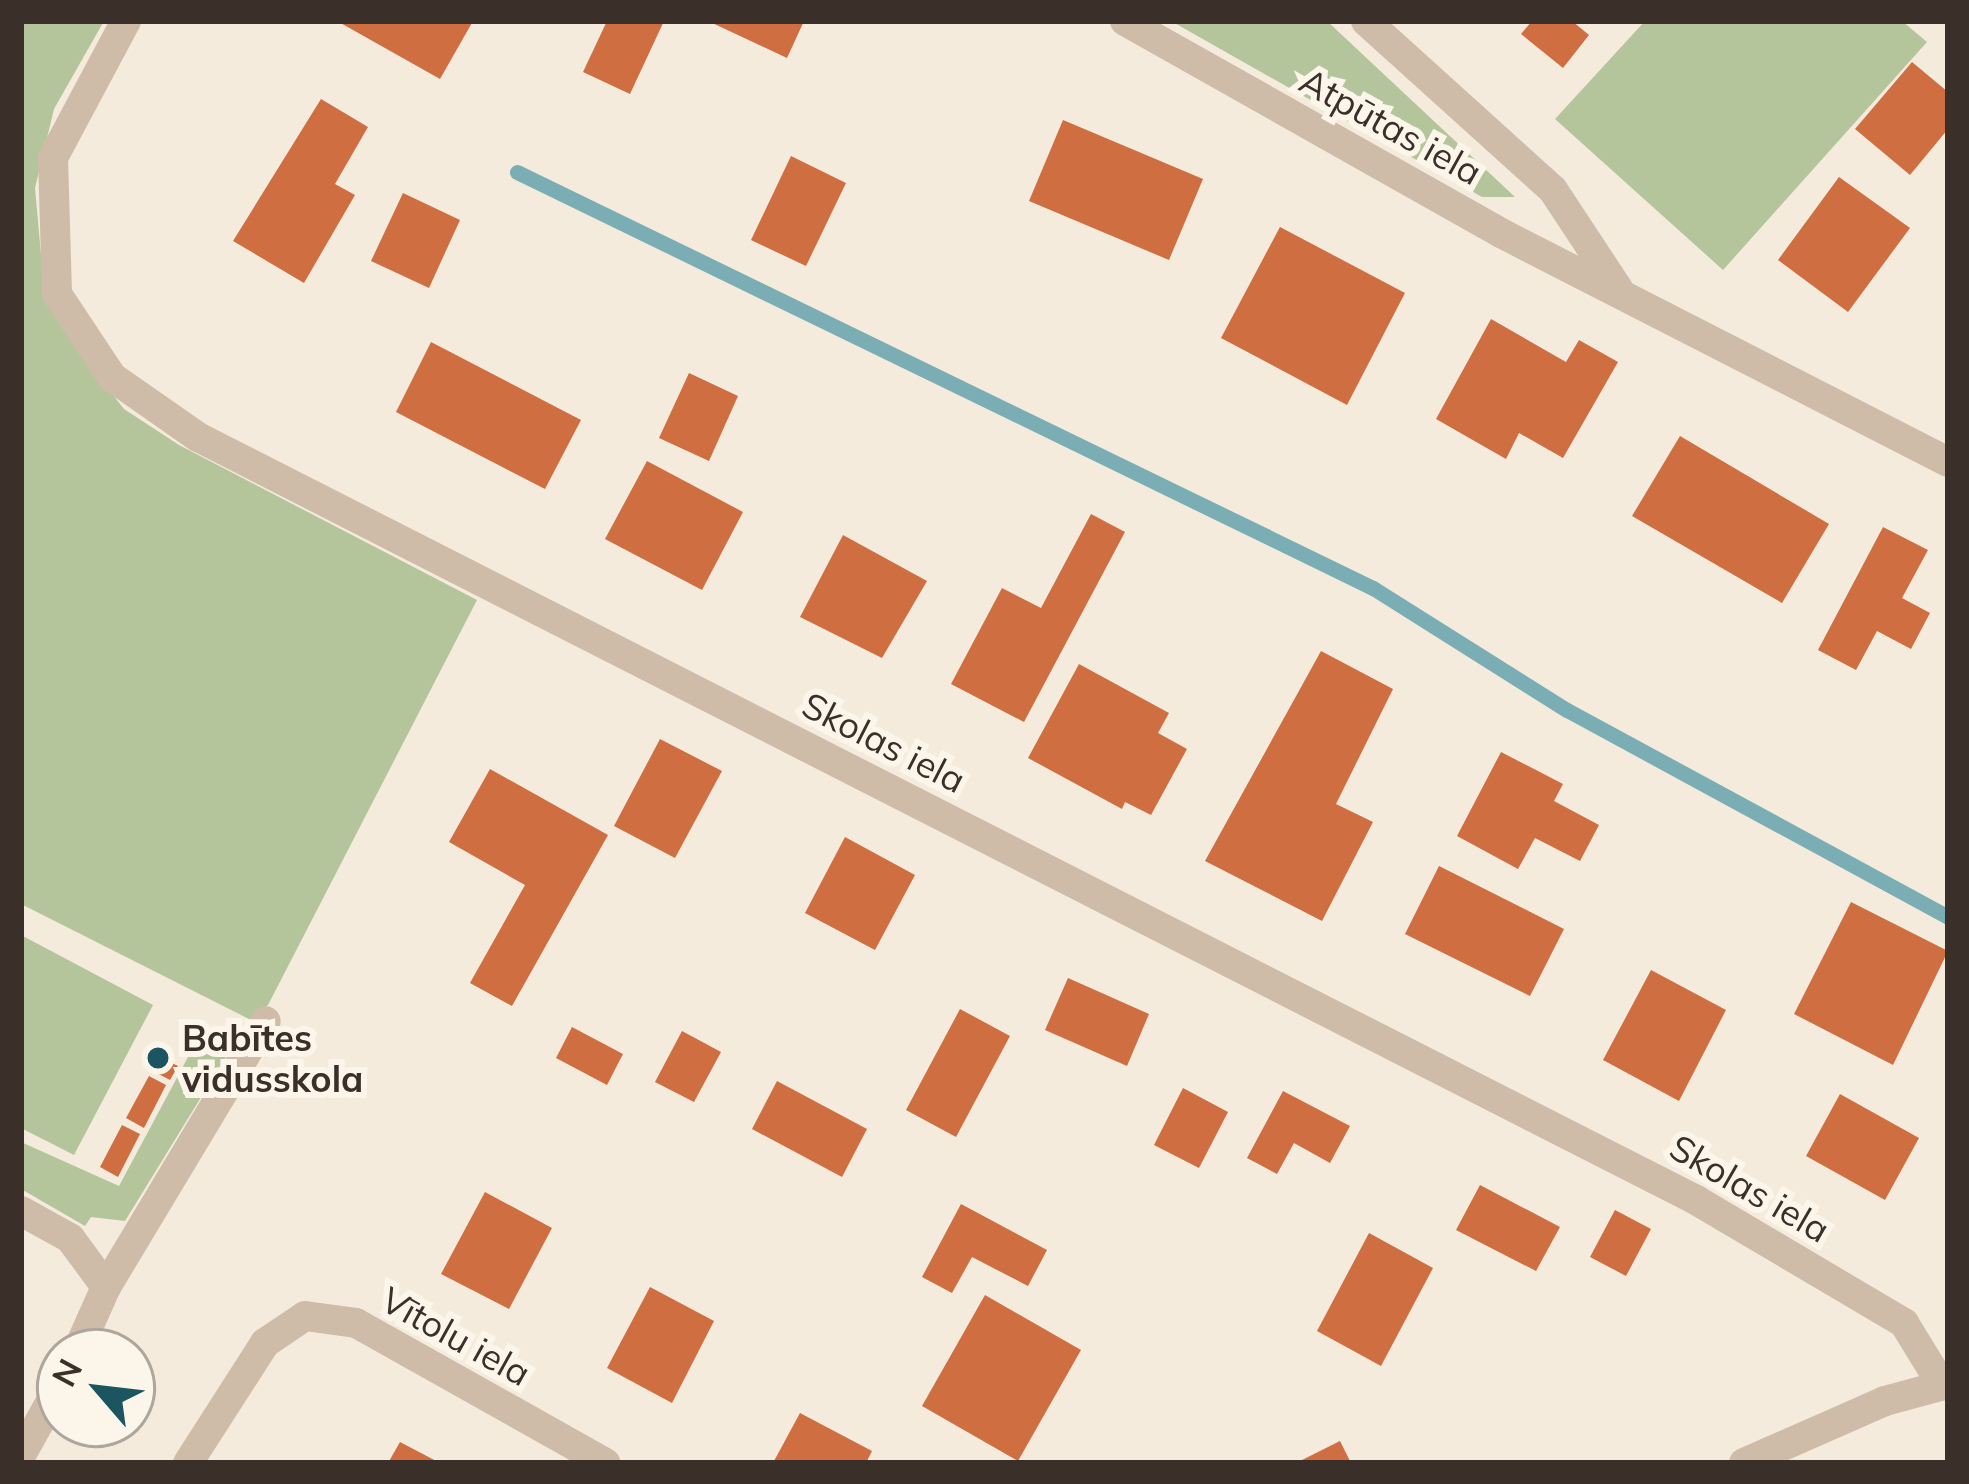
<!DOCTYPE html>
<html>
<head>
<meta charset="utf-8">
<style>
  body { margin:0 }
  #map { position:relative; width:1969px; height:1484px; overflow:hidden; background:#f4ebdd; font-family:Mulish,sans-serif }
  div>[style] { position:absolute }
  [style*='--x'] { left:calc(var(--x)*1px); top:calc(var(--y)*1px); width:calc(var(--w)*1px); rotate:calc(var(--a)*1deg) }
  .green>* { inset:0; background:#b4c59c }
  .stream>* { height:15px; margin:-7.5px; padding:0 7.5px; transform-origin:7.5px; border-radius:7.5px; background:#7aadb4 }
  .building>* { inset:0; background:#ce6e41 }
  .minor>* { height:30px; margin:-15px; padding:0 15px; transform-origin:15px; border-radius:15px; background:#cebca8 }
  .dots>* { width:33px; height:33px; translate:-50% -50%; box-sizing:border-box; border:6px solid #fbf5ea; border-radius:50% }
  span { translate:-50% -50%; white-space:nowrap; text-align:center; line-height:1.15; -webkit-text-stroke:12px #fbf5ea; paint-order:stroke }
  .street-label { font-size:36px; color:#3a2f29 }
  .poi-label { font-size:36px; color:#3a2f29; font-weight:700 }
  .left { translate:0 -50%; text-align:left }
  .frame { position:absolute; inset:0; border:24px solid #3a2f29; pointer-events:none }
  .north { position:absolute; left:36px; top:1328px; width:120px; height:120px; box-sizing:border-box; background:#fbf5ea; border:3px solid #aea69d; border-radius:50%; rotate:298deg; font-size:33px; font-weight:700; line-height:48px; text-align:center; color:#3a2f29 }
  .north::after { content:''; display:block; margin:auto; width:42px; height:54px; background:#1b555f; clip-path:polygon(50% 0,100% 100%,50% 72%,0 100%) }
</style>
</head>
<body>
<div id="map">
  <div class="green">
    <div style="clip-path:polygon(21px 21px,104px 21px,54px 109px,35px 188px,45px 299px,78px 351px,124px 409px,179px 445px,477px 600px,268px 1005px,251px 1020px,21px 904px)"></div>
    <div style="clip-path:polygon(1171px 21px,1327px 21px,1515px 197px,1482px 197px)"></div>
    <div style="clip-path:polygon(1645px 21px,1902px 21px,1927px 42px,1723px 270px,1555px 119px)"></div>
    <div style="clip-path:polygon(21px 935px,153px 1005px,74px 1155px,21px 1128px)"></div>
    <div style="clip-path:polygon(202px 1031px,221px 1041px,227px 1055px,125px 1221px,91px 1217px,85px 1226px,21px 1189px,21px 1142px,119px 1186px)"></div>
  </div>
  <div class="stream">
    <div style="--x:517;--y:172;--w:952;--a:25.92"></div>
    <div style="--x:1373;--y:588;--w:229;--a:32.2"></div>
    <div style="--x:1567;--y:710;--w:434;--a:28.5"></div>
  </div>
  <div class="building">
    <div style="clip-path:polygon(337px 21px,473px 21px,440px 79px)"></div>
    <div style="clip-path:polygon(607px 21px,664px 21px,630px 94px,583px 72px)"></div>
    <div style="clip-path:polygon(708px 21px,804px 21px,787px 58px)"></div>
    <div style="clip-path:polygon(1532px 21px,1572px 21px,1589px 35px,1563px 68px,1521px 34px)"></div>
    <div style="clip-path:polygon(1912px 62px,1948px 92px,1948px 129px,1910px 175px,1855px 129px)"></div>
    <div style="clip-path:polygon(321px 99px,368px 127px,335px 184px,355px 195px,304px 283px,233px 241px)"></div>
    <div style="clip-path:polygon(1063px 120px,1203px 179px,1169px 260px,1029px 201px)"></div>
    <div style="clip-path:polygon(791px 156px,846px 183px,806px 266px,751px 240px)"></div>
    <div style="clip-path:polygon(1839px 177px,1910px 228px,1848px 312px,1778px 260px)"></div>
    <div style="clip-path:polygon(403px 193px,460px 220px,429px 288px,371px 261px)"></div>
    <div style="clip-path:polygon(1280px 227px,1405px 293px,1347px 405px,1221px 338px)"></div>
    <div style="clip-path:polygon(1491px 319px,1566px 362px,1579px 340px,1618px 362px,1563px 458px,1519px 433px,1506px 459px,1436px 419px)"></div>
    <div style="clip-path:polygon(431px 342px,581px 420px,545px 489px,396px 412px)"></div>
    <div style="clip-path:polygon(689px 373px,738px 396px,709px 461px,659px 438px)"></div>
    <div style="clip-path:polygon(1680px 436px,1829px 524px,1782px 603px,1632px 516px)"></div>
    <div style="clip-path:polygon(647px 461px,743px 512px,702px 590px,605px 539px)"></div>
    <div style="clip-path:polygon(1091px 514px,1125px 532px,1024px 722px,951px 684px,1002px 588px,1041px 608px)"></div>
    <div style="clip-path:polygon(1883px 527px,1928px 550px,1902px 598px,1930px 613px,1911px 649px,1877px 631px,1856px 670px,1818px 650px)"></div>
    <div style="clip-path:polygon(843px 535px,927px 581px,882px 658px,800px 617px)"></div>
    <div style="clip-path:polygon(1321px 651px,1393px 689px,1336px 804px,1373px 822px,1322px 921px,1205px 861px)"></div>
    <div style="clip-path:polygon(1079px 664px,1169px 713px,1158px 733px,1187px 749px,1151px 815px,1125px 802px,1122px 809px,1028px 758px)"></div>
    <div style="clip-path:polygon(660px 739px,722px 771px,675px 858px,614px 826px)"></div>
    <div style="clip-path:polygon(1501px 752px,1563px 784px,1554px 801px,1599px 825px,1580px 861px,1535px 838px,1518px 869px,1457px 836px)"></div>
    <div style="clip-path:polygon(490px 769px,608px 835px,512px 1006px,470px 983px,525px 885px,449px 842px)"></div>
    <div style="clip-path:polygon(845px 837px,915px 875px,875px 950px,805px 913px)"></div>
    <div style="clip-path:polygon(1439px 866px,1564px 929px,1530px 996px,1405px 934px)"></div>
    <div style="clip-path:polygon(1851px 902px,1948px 951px,1893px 1065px,1794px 1014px)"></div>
    <div style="clip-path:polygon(1651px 970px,1726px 1010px,1679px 1101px,1603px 1060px)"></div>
    <div style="clip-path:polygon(1068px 978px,1149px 1014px,1127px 1066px,1045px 1030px)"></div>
    <div style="clip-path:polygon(960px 1009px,1010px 1036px,956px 1137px,906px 1110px)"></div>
    <div style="clip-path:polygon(572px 1027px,623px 1054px,607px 1085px,556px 1058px)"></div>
    <div style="clip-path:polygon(682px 1031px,721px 1052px,694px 1102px,655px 1082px)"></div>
    <div style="clip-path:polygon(160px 1057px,178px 1066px,170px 1080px,153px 1071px)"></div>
    <div style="clip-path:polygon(149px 1076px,166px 1085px,144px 1128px,126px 1118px)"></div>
    <div style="clip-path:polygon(777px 1081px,867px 1129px,842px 1177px,752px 1129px)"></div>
    <div style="clip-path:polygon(1183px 1088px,1228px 1112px,1199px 1168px,1154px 1145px)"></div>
    <div style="clip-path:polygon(1283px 1091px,1350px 1126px,1330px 1163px,1294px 1143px,1277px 1174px,1247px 1158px)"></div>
    <div style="clip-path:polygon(1840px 1094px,1919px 1138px,1885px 1200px,1806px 1156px)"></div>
    <div style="clip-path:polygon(122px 1125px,140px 1134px,118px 1177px,100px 1167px)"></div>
    <div style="clip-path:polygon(1480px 1185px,1560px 1227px,1536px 1271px,1456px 1230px)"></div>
    <div style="clip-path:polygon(485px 1192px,552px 1228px,509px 1309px,441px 1274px)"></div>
    <div style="clip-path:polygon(961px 1204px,1047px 1250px,1028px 1286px,972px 1257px,952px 1293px,922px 1277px)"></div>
    <div style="clip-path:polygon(1615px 1210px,1651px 1229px,1626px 1276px,1590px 1257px)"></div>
    <div style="clip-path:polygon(1369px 1233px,1433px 1268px,1381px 1366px,1317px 1331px)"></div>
    <div style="clip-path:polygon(650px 1287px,714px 1321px,672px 1403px,607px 1368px)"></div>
    <div style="clip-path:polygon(985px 1295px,1081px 1350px,1018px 1461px,922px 1406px)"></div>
    <div style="clip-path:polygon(800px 1413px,872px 1451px,866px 1463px,774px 1461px)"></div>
    <div style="clip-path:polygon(1340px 1441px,1351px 1463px,1296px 1463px)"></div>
    <div style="clip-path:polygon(400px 1442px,440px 1463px,388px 1463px)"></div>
  </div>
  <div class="minor">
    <div style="--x:126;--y:21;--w:155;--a:118.1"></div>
    <div style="--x:53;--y:158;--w:136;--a:88.3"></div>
    <div style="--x:57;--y:294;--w:100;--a:56.5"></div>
    <div style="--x:112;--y:377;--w:105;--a:34.9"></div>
    <div style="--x:198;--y:437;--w:1681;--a:26.99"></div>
    <div style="--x:1696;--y:1200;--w:242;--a:30.6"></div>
    <div style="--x:1904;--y:1323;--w:73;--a:58.5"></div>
    <div style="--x:1125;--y:21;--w:432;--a:29.4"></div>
    <div style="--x:1501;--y:233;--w:502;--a:27.13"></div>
    <div style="--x:1366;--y:21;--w:252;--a:42.1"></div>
    <div style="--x:1553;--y:190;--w:120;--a:56.6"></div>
    <div style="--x:21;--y:1211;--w:56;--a:28.9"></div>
    <div style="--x:70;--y:1238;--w:61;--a:53.7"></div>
    <div style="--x:106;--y:1287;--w:71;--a:114"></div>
    <div style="--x:106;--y:1287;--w:310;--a:-59"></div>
    <div style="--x:21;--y:1455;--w:80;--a:-60.9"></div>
    <div style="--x:188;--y:1463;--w:143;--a:-57.3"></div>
    <div style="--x:265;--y:1343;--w:48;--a:-34"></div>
    <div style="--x:305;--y:1316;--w:51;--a:7.8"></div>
    <div style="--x:356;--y:1323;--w:286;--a:29.3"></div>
    <div style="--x:1744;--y:1463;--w:154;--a:-23.7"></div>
    <div style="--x:1885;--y:1401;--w:65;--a:-15.1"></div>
  </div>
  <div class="dots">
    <div style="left:158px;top:1058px;background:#1b555f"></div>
  </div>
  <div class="street-label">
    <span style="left:1391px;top:126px;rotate:29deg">Atpūtas iela</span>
    <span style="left:884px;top:742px;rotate:27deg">Skolas iela</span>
    <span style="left:1750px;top:1188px;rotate:30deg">Skolas iela</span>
    <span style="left:456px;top:1336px;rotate:29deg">Vītolu iela</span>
  </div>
  <div class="poi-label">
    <span class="left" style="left:182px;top:1058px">Babītes<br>vidusskola</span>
  </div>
  <div class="frame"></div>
  <div class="north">N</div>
</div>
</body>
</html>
